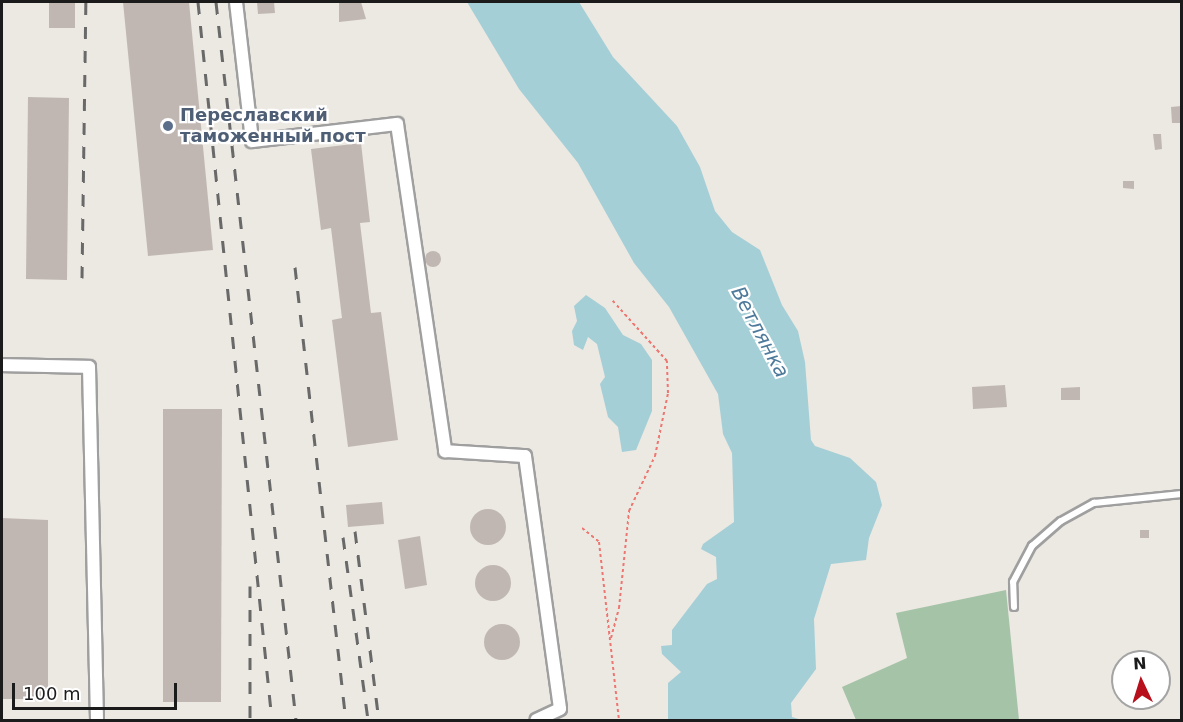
<!DOCTYPE html>
<html>
<head>
<meta charset="utf-8">
<style>
  body { margin:0 }
  #map { position:relative; width:1183px; height:722px; overflow:hidden; background:#ece8e2; font-family:"DejaVu Sans",sans-serif }
  div>[style] { position:absolute }
  [style*='--x'] { left:calc(var(--x)*1px); top:calc(var(--y)*1px); width:calc(var(--w)*1px); rotate:calc(var(--a)*1deg) }
  .cemetery>* { inset:0; background:#a5c3a7 }
  .water>* { inset:0; background:#a5cfd7 }
  .building>* { inset:0; background:#c0b7b2 }
  .round { border-radius:50% }
  .path>* { height:2px; margin-top:-1px; transform-origin:0; background:repeating-linear-gradient(90deg,#ee7671 0 3px,transparent 0 6px) }
  .roads { filter:drop-shadow(2px 0 #9f9f9f) drop-shadow(-2px 0 #9f9f9f) drop-shadow(0 2px #9f9f9f) drop-shadow(0 -2px #9f9f9f) }
  .service>* { height:6px; margin:-3px; padding:0 3px; transform-origin:3px; border-radius:3px; background:#fff }
  .minor>* { height:12px; margin:-6px; padding:0 6px; transform-origin:6px; border-radius:6px; background:#fff }
  .rail>* { height:3px; margin-top:-1.5px; transform-origin:0; background:repeating-linear-gradient(90deg,#696969 0 12px,transparent 0 24px) }
  .dots>* { width:16px; height:16px; translate:-50% -50%; box-sizing:border-box; border:3px solid #fff; border-radius:50% }
  span { translate:-50% -50%; white-space:nowrap; text-align:center; line-height:1.15; -webkit-text-stroke:4.5px #fff; paint-order:stroke }
  .service-label { font-size:18px; color:#4e5e75; font-weight:700 }
  .left { translate:0 -50%; text-align:left }
  .water-label { font-size:20px; color:#4e7a9b; font-style:italic }
  .frame { position:absolute; inset:0; border:3px solid #1b1b1b; pointer-events:none }
  .north { position:absolute; left:1111px; top:650px; width:60px; height:60px; box-sizing:border-box; background:#fff; border:2px solid #a4a4a4; border-radius:50%; rotate:356deg; font-size:16px; font-weight:700; line-height:24px; text-align:center; color:#1b1b1b }
  .north::after { content:''; display:block; margin:auto; width:21px; height:27px; background:#b7101c; clip-path:polygon(50% 0,100% 100%,50% 72%,0 100%) }
  .scale { position:absolute; left:12px; top:683px; width:165px; height:27px; box-sizing:border-box; border:3px solid #1b1b1b; border-top:0; padding-left:8px; font-size:18px; line-height:21px; white-space:nowrap; color:#1b1b1b; -webkit-text-stroke:4px #fff; paint-order:stroke }
</style>
</head>
<body>
<div id="map">
  <div class="cemetery">
    <div style="clip-path:polygon(1006px 590px,1019px 720px,856px 720px,842px 687px,907px 658px,896px 613px)"></div>
  </div>
  <div class="water">
    <div style="clip-path:polygon(467px 2px,579px 2px,613px 57px,677px 126px,700px 167px,715px 211px,732px 232px,760px 250px,782px 305px,798px 331px,805px 362px,811px 440px,815px 446px,850px 458px,876px 482px,882px 505px,869px 538px,866px 560px,831px 564px,814px 619px,816px 669px,791px 703px,792px 717px,802px 720px,668px 720px,668px 683px,681px 672px,662px 654px,661px 646px,672px 645px,672px 630px,707px 584px,717px 579px,716px 557px,701px 549px,703px 544px,734px 522px,732px 453px,723px 434px,718px 394px,669px 307px,634px 263px,578px 163px,519px 89px)"></div>
    <div style="clip-path:polygon(586px 295px,605px 308px,623px 335px,641px 344px,652px 360px,652px 411px,636px 450px,622px 452px,618px 427px,608px 417px,600px 384px,605px 377px,597px 344px,588px 337px,583px 350px,574px 345px,572px 331px,577px 321px,574px 306px)"></div>
  </div>
  <div class="building">
    <div style="clip-path:polygon(49px 2px,75px 2px,75px 28px,49px 28px)"></div>
    <div style="clip-path:polygon(123px 2px,189px 2px,213px 250px,148px 256px)"></div>
    <div style="clip-path:polygon(257px 2px,274px 2px,275px 13px,258px 14px)"></div>
    <div style="clip-path:polygon(339px 2px,361px 2px,366px 19px,339px 22px)"></div>
    <div style="clip-path:polygon(28px 97px,69px 98px,67px 280px,26px 279px)"></div>
    <div style="clip-path:polygon(1181px 106px,1182px 123px,1172px 123px,1171px 107px)"></div>
    <div style="clip-path:polygon(1153px 134px,1161px 134px,1162px 149px,1155px 150px)"></div>
    <div style="clip-path:polygon(361px 143px,370px 222px,360px 223px,371px 313px,381px 312px,398px 440px,348px 447px,332px 320px,342px 318px,331px 228px,321px 230px,311px 149px)"></div>
    <div style="clip-path:polygon(1123px 181px,1134px 181px,1134px 189px,1123px 188px)"></div>
    <div class="round" style="left:425px;top:251px;width:16px;height:16px"></div>
    <div style="clip-path:polygon(1005px 385px,1007px 407px,973px 409px,972px 387px)"></div>
    <div style="clip-path:polygon(1080px 387px,1080px 400px,1061px 400px,1061px 388px)"></div>
    <div style="clip-path:polygon(163px 409px,222px 409px,221px 702px,163px 702px)"></div>
    <div style="clip-path:polygon(382px 502px,384px 524px,348px 527px,346px 505px)"></div>
    <div class="round" style="left:470px;top:509px;width:36px;height:36px"></div>
    <div style="clip-path:polygon(2px 518px,48px 520px,48px 699px,2px 699px)"></div>
    <div style="clip-path:polygon(1140px 530px,1149px 530px,1149px 538px,1140px 538px)"></div>
    <div style="clip-path:polygon(420px 536px,427px 585px,405px 589px,398px 540px)"></div>
    <div class="round" style="left:475px;top:565px;width:36px;height:36px"></div>
    <div class="round" style="left:484px;top:624px;width:36px;height:36px"></div>
  </div>
  <div class="path">
    <div style="--x:582;--y:528;--w:22;--a:39"></div>
    <div style="--x:599;--y:542;--w:179;--a:83.6"></div>
    <div style="--x:611;--y:638;--w:31;--a:-75"></div>
    <div style="--x:619;--y:608;--w:98;--a:-84.1"></div>
    <div style="--x:629;--y:511;--w:61;--a:-64.7"></div>
    <div style="--x:655;--y:456;--w:64;--a:-78.3"></div>
    <div style="--x:668;--y:393;--w:32;--a:-92"></div>
    <div style="--x:667;--y:361;--w:82;--a:-132"></div>
  </div>
  <div class="roads">
    <div class="service">
      <div style="--x:1014;--y:607;--w:25;--a:-92"></div>
      <div style="--x:1013;--y:582;--w:41;--a:-62.2"></div>
      <div style="--x:1032;--y:546;--w:38;--a:-41"></div>
      <div style="--x:1061;--y:521;--w:38;--a:-29"></div>
      <div style="--x:1094;--y:503;--w:88;--a:-5.8"></div>
    </div>
    <div class="minor">
      <div style="--x:236;--y:2;--w:140;--a:83.4"></div>
      <div style="--x:252;--y:141;--w:146;--a:-6.7"></div>
      <div style="--x:397;--y:124;--w:331;--a:81.6"></div>
      <div style="--x:445;--y:451;--w:80;--a:3.6"></div>
      <div style="--x:525;--y:456;--w:255;--a:82.1"></div>
      <div style="--x:560;--y:709;--w:26;--a:155"></div>
      <div style="--x:2;--y:365;--w:87;--a:1.3"></div>
      <div style="--x:89;--y:367;--w:353;--a:88.7"></div>
    </div>
  </div>
  <div class="rail">
    <div style="--x:198;--y:2;--w:722;--a:84.12"></div>
    <div style="--x:216;--y:2;--w:722;--a:83.64"></div>
    <div style="--x:295;--y:267;--w:456;--a:83.6"></div>
    <div style="--x:82;--y:278;--w:276;--a:-89.2"></div>
    <div style="--x:355;--y:531;--w:191;--a:82.8"></div>
    <div style="--x:343;--y:537;--w:185;--a:82.2"></div>
    <div style="--x:250;--y:586;--w:134;--a:90"></div>
  </div>
  <div class="dots">
    <div style="left:168px;top:126px;background:#5c6f8a"></div>
  </div>
  <div class="service-label">
    <span class="left" style="left:180px;top:126px">Переславский<br>таможенный пост</span>
  </div>
  <div class="water-label">
    <span style="left:760px;top:332px;rotate:62deg">Ветлянка</span>
  </div>
  <div class="frame"></div>
  <div class="north">N</div>
  <div class="scale">100 m</div>
</div>
</body>
</html>
